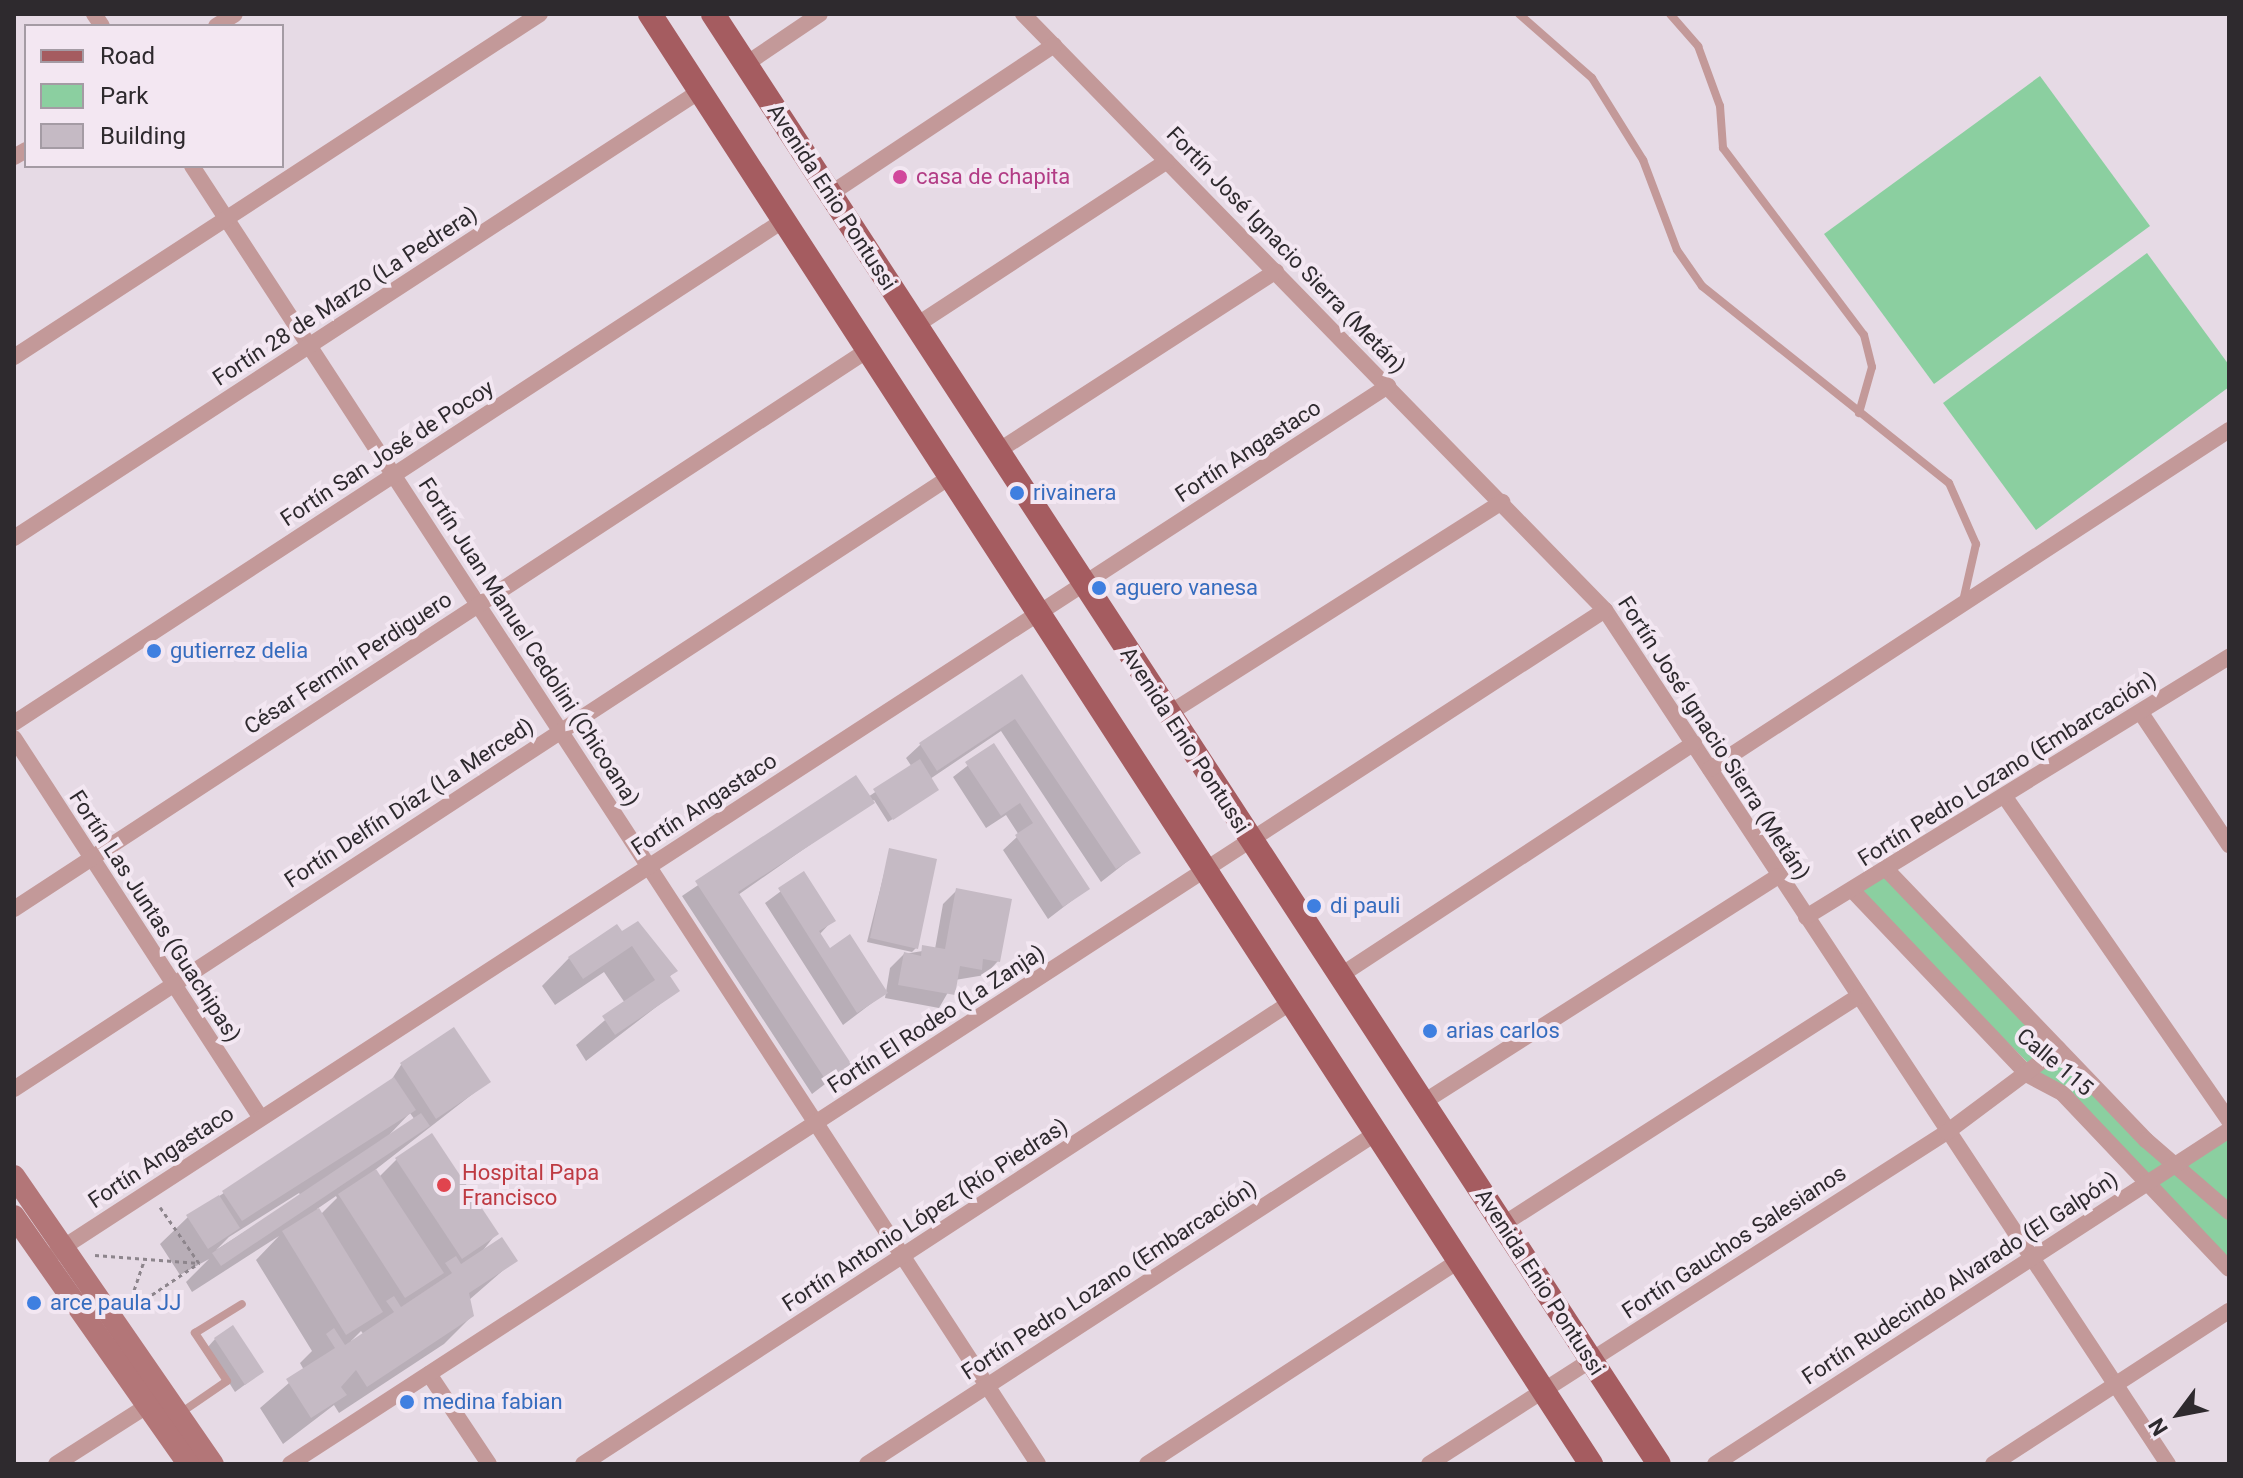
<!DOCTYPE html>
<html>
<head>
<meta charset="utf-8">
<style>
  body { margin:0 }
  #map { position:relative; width:2243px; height:1478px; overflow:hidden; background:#e6dae5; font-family:Roboto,sans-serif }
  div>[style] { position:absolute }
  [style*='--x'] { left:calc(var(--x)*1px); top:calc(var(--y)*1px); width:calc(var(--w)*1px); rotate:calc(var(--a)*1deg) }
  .green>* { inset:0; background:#8bcfa0 }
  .shadow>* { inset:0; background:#0003 }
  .building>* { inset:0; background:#c5bac4 }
  .path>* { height:3px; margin-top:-1.5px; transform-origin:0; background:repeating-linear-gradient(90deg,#8d858c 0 4px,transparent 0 8px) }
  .lane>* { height:8px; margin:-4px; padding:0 4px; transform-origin:4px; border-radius:4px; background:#c39999 }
  .street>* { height:16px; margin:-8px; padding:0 8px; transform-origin:8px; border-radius:8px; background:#c39999 }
  .secondary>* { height:22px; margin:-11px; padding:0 11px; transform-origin:11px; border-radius:11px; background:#b37678 }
  .primary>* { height:24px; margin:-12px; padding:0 12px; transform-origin:12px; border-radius:12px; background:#a55c60 }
  .dots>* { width:22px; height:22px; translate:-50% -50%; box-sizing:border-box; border:4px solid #f3e7f2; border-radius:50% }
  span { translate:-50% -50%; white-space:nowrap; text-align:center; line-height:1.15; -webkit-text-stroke:8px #f3e7f2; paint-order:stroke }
  .hotel-label { font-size:22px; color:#b23c85 }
  .left { translate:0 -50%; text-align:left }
  .street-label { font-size:22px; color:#2e2a2e }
  .shop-label { font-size:22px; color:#366cbe }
  .health-label { font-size:22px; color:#be3a42 }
  .frame { position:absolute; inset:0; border:16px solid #2e2a2e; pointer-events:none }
  .legend { position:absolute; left:24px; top:24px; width:260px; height:144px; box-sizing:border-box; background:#f3e7f2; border:2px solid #a49ba4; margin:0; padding:10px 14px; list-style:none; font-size:24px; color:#2e2a2e }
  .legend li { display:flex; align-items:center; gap:16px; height:40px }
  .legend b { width:40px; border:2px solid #a49ba4 }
  .north { position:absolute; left:2139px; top:1374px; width:80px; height:80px; -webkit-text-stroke:6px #f3e7f2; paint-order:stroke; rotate:238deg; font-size:22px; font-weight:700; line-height:32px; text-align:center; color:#2e2a2e }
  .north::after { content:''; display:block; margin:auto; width:28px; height:36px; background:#2e2a2e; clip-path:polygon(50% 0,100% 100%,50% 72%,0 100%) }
</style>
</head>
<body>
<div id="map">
  <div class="green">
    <div style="clip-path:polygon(2040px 76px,2150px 226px,1934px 384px,1824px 234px)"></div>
    <div style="clip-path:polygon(2147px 253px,2229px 365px,2229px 387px,2036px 530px,1943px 403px)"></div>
    <div style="clip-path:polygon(1886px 869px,2177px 1166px,2229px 1132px,2229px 1265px,1854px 888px)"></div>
  </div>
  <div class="shadow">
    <div style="clip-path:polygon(1021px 677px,1138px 853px,1101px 882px,1001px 731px,930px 779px,933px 793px,888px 822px,874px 800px,738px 895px,850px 1065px,812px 1094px,682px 896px,856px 778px,868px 797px,912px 767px,906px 758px,920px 745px)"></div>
    <div style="clip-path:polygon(993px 746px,1087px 889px,1048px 919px,1003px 850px,1019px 835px,1006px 815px,986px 828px,953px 777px)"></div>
    <div style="clip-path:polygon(890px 850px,916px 948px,912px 952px,867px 942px)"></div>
    <div style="clip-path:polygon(804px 874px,833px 920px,819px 935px,829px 950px,885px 993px,843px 1025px,765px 903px)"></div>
    <div style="clip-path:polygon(957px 890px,998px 961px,985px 975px,955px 980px,939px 1008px,885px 998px,890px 968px,904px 954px,935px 949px,943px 904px)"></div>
    <div style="clip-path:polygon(622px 934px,675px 971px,669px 977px,677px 991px,586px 1061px,576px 1045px,625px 1003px,604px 972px,555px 1005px,542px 986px,569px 958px)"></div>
    <div style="clip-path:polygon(evenodd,454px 1030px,488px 1082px,375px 1170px,379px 1177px,397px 1159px,496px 1234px,480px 1254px,515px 1260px,469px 1300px,472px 1316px,444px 1344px,339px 1413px,334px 1405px,283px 1444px,260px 1408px,304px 1370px,300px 1363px,312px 1351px,256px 1260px,279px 1236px,192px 1292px,186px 1282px,209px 1259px,180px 1275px,160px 1244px,188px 1217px,390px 1082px,401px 1065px,454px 1030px,410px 1113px,415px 1120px,389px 1135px,410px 1113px,454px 1030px,299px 1193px,301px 1196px,216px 1250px,229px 1237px,299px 1193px,454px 1030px,336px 1196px,337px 1198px,320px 1215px,317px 1209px,336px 1196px,454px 1030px,361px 1331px,364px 1335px,353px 1342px,351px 1341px,361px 1331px)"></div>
    <div style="clip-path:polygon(215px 1339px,262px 1372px,235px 1392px,207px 1348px)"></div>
  </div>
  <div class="building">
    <div style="clip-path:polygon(1022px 674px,1141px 853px,1116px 869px,1015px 719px,937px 771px,919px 743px)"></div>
    <div style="clip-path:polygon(994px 743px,1090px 889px,1063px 907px,1015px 835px,1033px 823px,1020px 803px,1001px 816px,965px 762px)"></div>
    <div style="clip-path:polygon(920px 759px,939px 790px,893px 820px,873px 789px)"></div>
    <div style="clip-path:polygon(856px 775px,875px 803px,738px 892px,852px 1065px,827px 1082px,695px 881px)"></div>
    <div style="clip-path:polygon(889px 848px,937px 859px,918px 949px,870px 938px)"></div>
    <div style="clip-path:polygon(804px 871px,836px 921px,819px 931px,830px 948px,850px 934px,888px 993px,857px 1013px,778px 888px)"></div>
    <div style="clip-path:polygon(956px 888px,1012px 899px,1000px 962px,983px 959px,982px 970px,960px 966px,955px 995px,898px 985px,904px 952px,921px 956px,922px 945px,945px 949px)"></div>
    <div style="clip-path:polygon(638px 921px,678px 971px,670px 976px,680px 991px,615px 1035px,602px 1016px,655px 980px,632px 946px,583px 979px,568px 957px,617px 924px,622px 931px)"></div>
    <div style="clip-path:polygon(454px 1027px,491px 1082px,436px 1119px,400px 1063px)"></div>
    <div style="clip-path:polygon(394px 1077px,416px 1110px,242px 1221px,222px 1191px)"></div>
    <div style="clip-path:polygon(421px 1113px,430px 1126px,221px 1266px,212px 1253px)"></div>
    <div style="clip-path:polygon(432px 1133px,499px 1234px,462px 1259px,395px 1158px)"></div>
    <div style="clip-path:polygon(376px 1169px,444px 1273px,405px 1298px,338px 1194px)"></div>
    <div style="clip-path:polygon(219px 1195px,240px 1228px,208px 1249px,186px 1215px)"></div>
    <div style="clip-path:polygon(319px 1208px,383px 1312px,346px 1335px,282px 1231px)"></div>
    <div style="clip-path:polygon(502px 1237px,518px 1261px,469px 1293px,474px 1316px,367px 1387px,356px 1370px,341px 1387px,347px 1395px,311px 1418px,286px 1379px,335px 1348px,326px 1334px,334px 1328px,345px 1345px,394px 1312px,386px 1301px,394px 1296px,401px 1307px,452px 1273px,445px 1263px,456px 1256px,461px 1264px)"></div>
    <div style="clip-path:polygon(233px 1325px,264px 1372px,245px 1385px,214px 1338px)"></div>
  </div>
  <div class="path">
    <div style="--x:95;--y:1255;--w:104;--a:4.4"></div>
    <div style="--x:129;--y:1305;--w:46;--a:-71.2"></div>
    <div style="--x:132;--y:1308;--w:81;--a:-33.9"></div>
    <div style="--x:199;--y:1263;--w:68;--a:-124.9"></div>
  </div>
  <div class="lane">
    <div style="--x:1519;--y:14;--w:97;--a:41.2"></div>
    <div style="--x:1592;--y:78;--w:97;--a:58.1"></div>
    <div style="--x:1643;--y:160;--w:96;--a:69.3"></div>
    <div style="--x:1677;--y:250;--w:44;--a:55.2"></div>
    <div style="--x:1702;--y:286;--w:316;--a:38.6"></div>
    <div style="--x:1949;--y:483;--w:67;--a:66.1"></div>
    <div style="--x:1976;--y:544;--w:58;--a:102.8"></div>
    <div style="--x:1670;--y:14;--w:43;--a:48.8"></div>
    <div style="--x:1698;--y:46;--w:64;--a:69.9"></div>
    <div style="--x:1720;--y:106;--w:42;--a:85.9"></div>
    <div style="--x:1723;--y:148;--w:234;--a:53"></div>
    <div style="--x:1864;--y:335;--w:33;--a:76"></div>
    <div style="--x:1872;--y:367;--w:48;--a:105.8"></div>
    <div style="--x:179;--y:1414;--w:58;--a:-34.5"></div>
    <div style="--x:227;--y:1381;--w:58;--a:-123.7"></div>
    <div style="--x:195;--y:1333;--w:55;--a:-31.7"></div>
  </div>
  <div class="street">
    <div style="--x:94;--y:14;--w:14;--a:56"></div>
    <div style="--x:1023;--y:14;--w:833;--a:45.68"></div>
    <div style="--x:1605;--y:610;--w:1023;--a:56.61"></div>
    <div style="--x:216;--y:26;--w:22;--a:-32"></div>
    <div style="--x:746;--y:64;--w:89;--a:-34"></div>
    <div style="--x:14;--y:157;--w:14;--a:-30"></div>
    <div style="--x:192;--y:166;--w:1549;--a:56.9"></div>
    <div style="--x:830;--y:194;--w:269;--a:-33.6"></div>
    <div style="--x:915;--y:326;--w:301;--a:-33.2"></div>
    <div style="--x:14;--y:357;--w:628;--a:-33.11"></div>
    <div style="--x:998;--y:451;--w:331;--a:-32.9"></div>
    <div style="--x:14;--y:538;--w:819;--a:-33.09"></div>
    <div style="--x:2141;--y:713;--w:159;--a:56.3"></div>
    <div style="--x:1168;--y:714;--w:396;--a:-32.4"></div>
    <div style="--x:14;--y:723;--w:920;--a:-33.15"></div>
    <div style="--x:14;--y:738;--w:453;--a:57"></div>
    <div style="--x:1710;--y:769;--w:620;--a:-33.15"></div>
    <div style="--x:2005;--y:797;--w:393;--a:55.3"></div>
    <div style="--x:1886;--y:869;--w:376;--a:46.2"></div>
    <div style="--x:2146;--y:1140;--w:110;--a:40.9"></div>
    <div style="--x:1852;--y:890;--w:255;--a:46.4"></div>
    <div style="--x:2028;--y:1075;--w:40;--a:28"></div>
    <div style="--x:2063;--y:1094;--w:241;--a:46.5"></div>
    <div style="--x:14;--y:909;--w:1021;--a:-33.21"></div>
    <div style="--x:1806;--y:917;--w:497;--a:-31.6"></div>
    <div style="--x:1338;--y:977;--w:426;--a:-33.3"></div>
    <div style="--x:14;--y:1089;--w:1118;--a:-33.18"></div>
    <div style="--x:1422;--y:1103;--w:422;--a:-32.5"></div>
    <div style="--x:1502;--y:1225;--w:424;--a:-32.7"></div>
    <div style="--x:56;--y:1252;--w:1589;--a:-33.03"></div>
    <div style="--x:429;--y:1374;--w:108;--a:56.3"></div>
    <div style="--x:56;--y:1464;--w:119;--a:-32.6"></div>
    <div style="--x:290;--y:1464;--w:1568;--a:-33"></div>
    <div style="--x:583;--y:1464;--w:844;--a:-33.11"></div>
    <div style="--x:867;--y:1464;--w:606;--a:-33.01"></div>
    <div style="--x:1147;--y:1464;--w:374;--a:-33.1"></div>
    <div style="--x:1429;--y:1464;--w:615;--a:-32.66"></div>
    <div style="--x:1947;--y:1132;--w:139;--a:-36.8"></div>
    <div style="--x:1715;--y:1464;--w:613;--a:-33.02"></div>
    <div style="--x:1993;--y:1464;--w:281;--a:-33"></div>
  </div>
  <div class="secondary">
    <div style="--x:14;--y:1176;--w:350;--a:55.4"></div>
    <div style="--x:14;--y:1216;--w:303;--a:54.9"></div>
  </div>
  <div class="primary">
    <div style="--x:650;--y:14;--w:1729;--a:57.02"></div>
    <div style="--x:713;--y:14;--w:1731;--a:56.88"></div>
  </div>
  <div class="dots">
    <div style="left:900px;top:177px;background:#d1479c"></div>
    <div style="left:1017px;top:493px;background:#3f7fe0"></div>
    <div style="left:1099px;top:588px;background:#3f7fe0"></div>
    <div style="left:154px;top:651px;background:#3f7fe0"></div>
    <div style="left:1314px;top:906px;background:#3f7fe0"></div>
    <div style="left:1430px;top:1031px;background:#3f7fe0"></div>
    <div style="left:444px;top:1185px;background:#e0444e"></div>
    <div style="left:34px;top:1303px;background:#3f7fe0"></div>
    <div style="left:407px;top:1402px;background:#3f7fe0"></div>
  </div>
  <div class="hotel-label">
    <span class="left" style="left:916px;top:177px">casa de chapita</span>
  </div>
  <div class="street-label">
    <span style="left:832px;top:197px;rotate:57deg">Avenida Enio Pontussi</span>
    <span style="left:1286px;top:250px;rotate:46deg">Fortín José Ignacio Sierra (Metán)</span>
    <span style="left:345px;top:296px;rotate:-33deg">Fortín 28 de Marzo (La Pedrera)</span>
    <span style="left:1248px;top:451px;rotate:-33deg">Fortín Angastaco</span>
    <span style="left:387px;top:453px;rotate:-33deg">Fortín San José de Pocoy</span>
    <span style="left:529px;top:642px;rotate:57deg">Fortín Juan Manuel Cedolini (Chicoana)</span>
    <span style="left:348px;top:663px;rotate:-33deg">César Fermín Perdiguero</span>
    <span style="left:1714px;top:738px;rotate:57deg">Fortín José Ignacio Sierra (Metán)</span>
    <span style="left:1185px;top:740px;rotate:57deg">Avenida Enio Pontussi</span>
    <span style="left:2007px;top:769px;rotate:-32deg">Fortín Pedro Lozano (Embarcación)</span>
    <span style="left:409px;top:803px;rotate:-33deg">Fortín Delfín Díaz (La Merced)</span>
    <span style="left:704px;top:804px;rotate:-33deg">Fortín Angastaco</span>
    <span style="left:155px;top:916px;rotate:57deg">Fortín Las Juntas (Guachipas)</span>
    <span style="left:936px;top:1019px;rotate:-33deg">Fortín El Rodeo (La Zanja)</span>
    <span style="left:2055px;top:1062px;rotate:40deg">Calle 115</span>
    <span style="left:161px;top:1157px;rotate:-33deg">Fortín Angastaco</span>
    <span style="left:925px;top:1215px;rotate:-33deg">Fortín Antonio López (Río Piedras)</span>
    <span style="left:1734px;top:1242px;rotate:-33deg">Fortín Gauchos Salesianos</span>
    <span style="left:1960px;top:1278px;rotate:-33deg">Fortín Rudecindo Alvarado (El Galpón)</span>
    <span style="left:1109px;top:1280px;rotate:-33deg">Fortín Pedro Lozano (Embarcación)</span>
    <span style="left:1540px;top:1282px;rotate:57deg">Avenida Enio Pontussi</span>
  </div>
  <div class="shop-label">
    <span class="left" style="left:1033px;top:493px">rivainera</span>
    <span class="left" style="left:1115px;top:588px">aguero vanesa</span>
    <span class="left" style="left:170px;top:651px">gutierrez delia</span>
    <span class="left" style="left:1330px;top:906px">di pauli</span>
    <span class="left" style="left:1446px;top:1031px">arias carlos</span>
    <span class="left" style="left:50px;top:1303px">arce paula JJ</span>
    <span class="left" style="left:423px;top:1402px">medina fabian</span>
  </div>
  <div class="health-label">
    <span class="left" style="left:462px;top:1185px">Hospital Papa<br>Francisco</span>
  </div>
  <div class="frame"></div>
  <ul class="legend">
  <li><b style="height:10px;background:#a55c60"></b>Road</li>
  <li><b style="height:22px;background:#8bcfa0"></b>Park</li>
  <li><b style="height:22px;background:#c5bac4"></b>Building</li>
  </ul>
  <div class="north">N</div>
</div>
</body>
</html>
